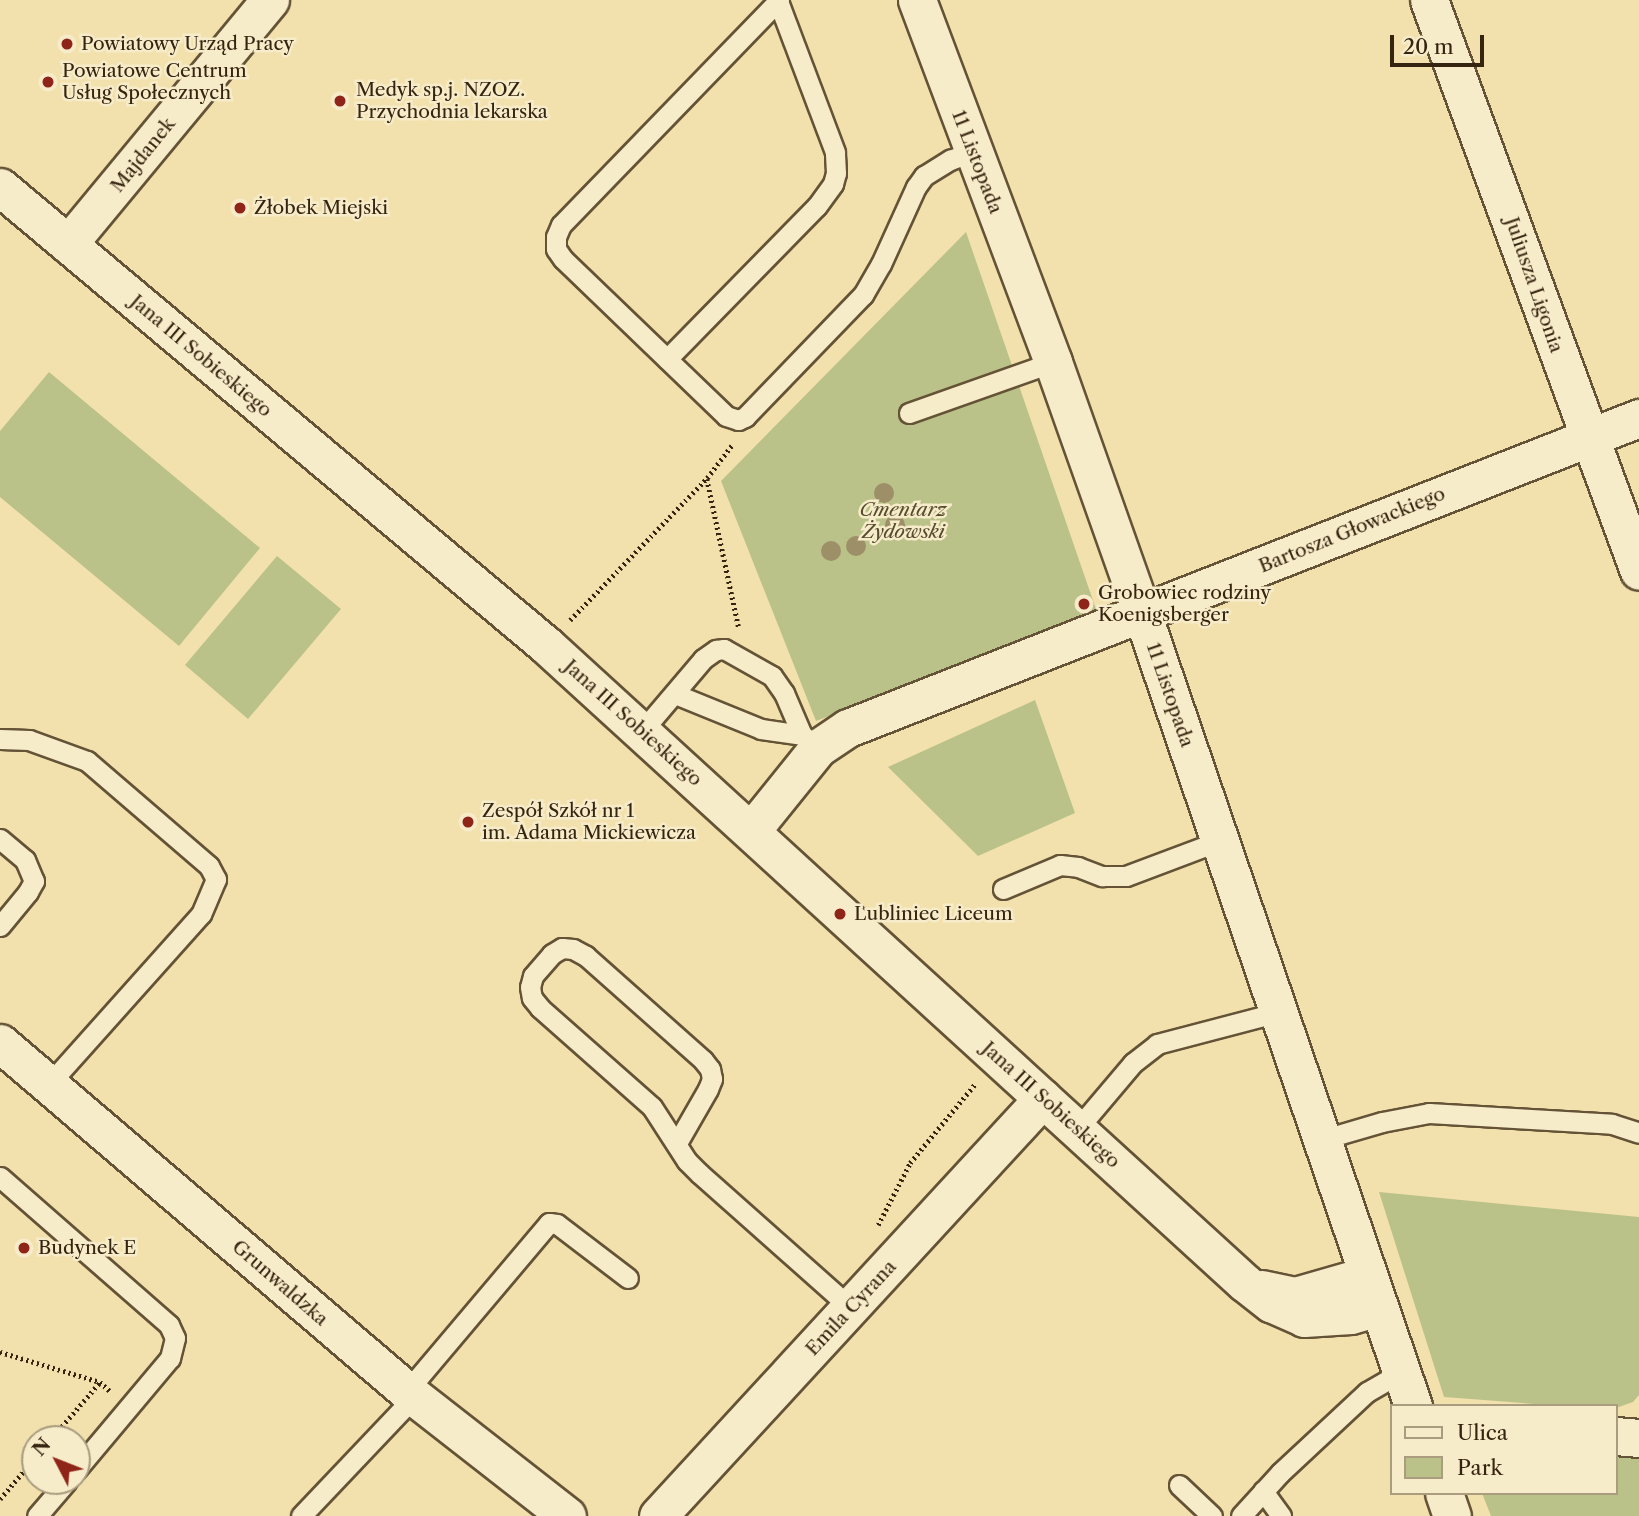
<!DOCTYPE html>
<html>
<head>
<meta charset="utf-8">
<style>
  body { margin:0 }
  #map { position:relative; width:1639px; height:1516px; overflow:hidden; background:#f3e1ad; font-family:"Libre Caslon Text",serif }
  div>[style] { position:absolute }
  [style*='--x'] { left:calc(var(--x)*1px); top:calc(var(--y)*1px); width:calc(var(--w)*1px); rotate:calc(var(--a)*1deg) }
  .green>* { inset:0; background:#bbc289 }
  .path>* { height:4.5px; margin-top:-2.25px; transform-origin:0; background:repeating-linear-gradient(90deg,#35240f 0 2px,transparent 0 5.5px) }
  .roads { filter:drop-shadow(2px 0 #645336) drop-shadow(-2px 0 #645336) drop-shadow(0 2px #645336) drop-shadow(0 -2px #645336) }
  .service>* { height:19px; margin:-9.5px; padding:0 9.5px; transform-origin:9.5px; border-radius:9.5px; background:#f7ecca }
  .minor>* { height:37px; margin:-18.5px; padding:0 18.5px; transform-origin:18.5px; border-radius:18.5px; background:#f7ecca }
  .trees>* { width:20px; height:20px; margin:-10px; border-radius:50%; background:#9d8f67 }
  .dots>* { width:19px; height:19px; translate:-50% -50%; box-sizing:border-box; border:4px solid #f7ecca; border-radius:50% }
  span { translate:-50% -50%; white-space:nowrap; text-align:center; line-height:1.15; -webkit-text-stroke:5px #f7ecca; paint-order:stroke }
  .poi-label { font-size:19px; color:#35240f }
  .left { translate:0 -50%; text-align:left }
  .street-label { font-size:19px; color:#35240f }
  .park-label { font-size:19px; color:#564c2e; font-style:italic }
  .legend { position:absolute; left:1390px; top:1404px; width:228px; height:91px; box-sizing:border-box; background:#f7ecca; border:2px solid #a99c7f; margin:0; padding:9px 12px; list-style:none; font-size:21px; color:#35240f }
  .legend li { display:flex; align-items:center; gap:14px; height:35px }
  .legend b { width:35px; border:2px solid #a99c7f }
  .north { position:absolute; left:21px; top:1425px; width:70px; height:70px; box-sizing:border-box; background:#f7ecca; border:2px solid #a99c7f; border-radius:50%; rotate:312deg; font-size:19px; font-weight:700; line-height:28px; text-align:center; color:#35240f }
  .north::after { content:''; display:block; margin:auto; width:24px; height:32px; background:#8f2418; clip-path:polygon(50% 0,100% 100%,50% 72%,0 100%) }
  .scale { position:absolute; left:1390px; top:35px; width:94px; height:32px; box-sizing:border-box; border:4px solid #35240f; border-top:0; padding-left:9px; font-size:21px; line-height:24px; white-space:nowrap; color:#35240f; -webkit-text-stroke:5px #f7ecca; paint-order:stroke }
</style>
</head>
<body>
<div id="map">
  <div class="green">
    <div style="clip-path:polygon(966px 232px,1098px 615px,816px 721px,721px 481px)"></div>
    <div style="clip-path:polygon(49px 372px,260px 548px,179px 646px,0 497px,0 431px)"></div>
    <div style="clip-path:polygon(277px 556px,341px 609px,248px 719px,185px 665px)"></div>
    <div style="clip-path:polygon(1035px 700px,1075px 813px,978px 856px,888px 767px)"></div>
    <div style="clip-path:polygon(1379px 1192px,1639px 1217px,1639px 1395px,1633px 1402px,1616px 1408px,1616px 1406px,1561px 1406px,1444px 1397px)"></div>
    <div style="clip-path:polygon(1616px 1446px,1639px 1449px,1639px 1516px,1491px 1516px,1482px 1493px,1616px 1493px)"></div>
  </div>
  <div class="path">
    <div style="--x:707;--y:479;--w:152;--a:77.9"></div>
    <div style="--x:570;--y:620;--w:197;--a:-46"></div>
    <div style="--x:707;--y:478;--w:41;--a:-52.9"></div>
    <div style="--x:878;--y:1225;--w:70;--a:-62.7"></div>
    <div style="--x:910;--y:1163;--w:104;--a:-50.5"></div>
    <div style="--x:0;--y:1352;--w:104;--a:16.7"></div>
    <div style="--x:100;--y:1382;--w:13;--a:42"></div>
    <div style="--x:51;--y:1439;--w:75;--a:-49.3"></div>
    <div style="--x:0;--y:1499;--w:54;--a:-49.5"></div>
  </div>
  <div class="roads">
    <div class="service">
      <div style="--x:779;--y:0;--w:313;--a:134.1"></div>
      <div style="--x:561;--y:225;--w:13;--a:113"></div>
      <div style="--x:556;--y:237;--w:12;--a:90"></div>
      <div style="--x:556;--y:249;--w:12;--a:55"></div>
      <div style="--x:563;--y:259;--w:226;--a:43.9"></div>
      <div style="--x:726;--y:416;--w:13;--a:18"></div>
      <div style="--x:738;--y:420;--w:8;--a:-23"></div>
      <div style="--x:745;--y:417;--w:170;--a:-46"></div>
      <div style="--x:863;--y:295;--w:36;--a:-60"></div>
      <div style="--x:881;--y:264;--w:85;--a:-65.6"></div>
      <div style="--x:916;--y:187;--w:14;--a:-54"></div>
      <div style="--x:924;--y:176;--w:31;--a:-32"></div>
      <div style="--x:950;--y:160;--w:23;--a:-20"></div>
      <div style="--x:667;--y:359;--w:214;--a:-45.6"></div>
      <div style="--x:817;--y:206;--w:27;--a:-54"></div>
      <div style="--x:833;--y:184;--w:11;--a:-75"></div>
      <div style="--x:836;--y:173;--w:21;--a:-93"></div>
      <div style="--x:835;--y:152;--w:161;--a:-110.7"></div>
      <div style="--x:909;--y:413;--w:153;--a:-19.5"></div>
      <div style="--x:675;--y:694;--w:93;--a:22.1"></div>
      <div style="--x:761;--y:729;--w:41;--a:8.3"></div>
      <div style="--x:642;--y:731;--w:94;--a:-49.7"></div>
      <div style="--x:703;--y:659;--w:16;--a:-35"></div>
      <div style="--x:716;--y:650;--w:8;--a:-7"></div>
      <div style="--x:724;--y:649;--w:55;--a:29.4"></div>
      <div style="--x:772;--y:676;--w:21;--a:55"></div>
      <div style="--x:784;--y:693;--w:46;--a:66.8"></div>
      <div style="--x:802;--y:735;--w:21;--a:39"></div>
      <div style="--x:0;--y:739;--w:29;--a:2"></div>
      <div style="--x:29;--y:740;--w:62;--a:19.9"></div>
      <div style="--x:87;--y:761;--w:161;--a:40.7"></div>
      <div style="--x:209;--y:866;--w:15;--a:62"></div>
      <div style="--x:216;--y:879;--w:38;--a:113"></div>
      <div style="--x:201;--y:914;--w:228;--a:131.8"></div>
      <div style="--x:0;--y:839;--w:33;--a:40"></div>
      <div style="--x:25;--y:860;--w:23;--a:67"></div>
      <div style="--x:34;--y:881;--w:13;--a:119"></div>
      <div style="--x:28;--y:892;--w:44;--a:129.5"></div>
      <div style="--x:1003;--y:889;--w:62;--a:-22.8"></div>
      <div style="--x:1060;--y:865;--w:18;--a:6"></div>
      <div style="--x:1078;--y:867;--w:26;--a:21"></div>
      <div style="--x:1102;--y:876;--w:24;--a:0"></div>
      <div style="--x:1126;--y:876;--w:99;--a:-20.6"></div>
      <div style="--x:1078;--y:1128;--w:85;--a:-49.8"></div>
      <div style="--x:1133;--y:1063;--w:31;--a:-38"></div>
      <div style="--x:1157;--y:1044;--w:126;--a:-14.7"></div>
      <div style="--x:1324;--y:1139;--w:60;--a:-16.3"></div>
      <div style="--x:1382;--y:1122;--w:48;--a:-10.8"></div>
      <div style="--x:1429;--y:1113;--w:183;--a:3.4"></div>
      <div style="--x:1612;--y:1124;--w:28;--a:18"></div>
      <div style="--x:677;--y:1143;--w:62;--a:-60.1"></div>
      <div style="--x:708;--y:1089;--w:11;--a:-68"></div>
      <div style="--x:712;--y:1079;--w:10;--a:-101"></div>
      <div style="--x:710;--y:1069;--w:11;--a:-128"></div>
      <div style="--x:703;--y:1060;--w:157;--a:-138.4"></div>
      <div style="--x:586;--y:956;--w:15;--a:-152"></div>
      <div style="--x:573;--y:949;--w:11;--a:-175"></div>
      <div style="--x:562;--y:948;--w:12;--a:149"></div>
      <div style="--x:552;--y:954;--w:29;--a:131"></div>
      <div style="--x:533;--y:976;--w:11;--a:105"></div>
      <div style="--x:530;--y:987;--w:11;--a:80"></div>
      <div style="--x:532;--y:998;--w:13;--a:51"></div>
      <div style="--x:540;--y:1008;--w:149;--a:41.5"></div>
      <div style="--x:652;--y:1107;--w:64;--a:57.1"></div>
      <div style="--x:687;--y:1161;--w:18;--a:45"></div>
      <div style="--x:700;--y:1174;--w:202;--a:41.6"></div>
      <div style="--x:0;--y:1177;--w:225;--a:41.2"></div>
      <div style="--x:169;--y:1325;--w:14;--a:65"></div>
      <div style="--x:175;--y:1338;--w:21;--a:104"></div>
      <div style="--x:170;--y:1358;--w:145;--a:130"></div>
      <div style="--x:407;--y:1391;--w:220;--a:-49.8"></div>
      <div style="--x:549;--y:1223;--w:8;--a:7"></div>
      <div style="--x:557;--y:1224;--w:89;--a:37.3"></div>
      <div style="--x:1179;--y:1485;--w:45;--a:43.2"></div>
      <div style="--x:1263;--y:1491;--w:31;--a:54"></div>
      <div style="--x:37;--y:1516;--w:46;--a:-49.4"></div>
      <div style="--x:301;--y:1516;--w:164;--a:-46.5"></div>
      <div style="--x:1241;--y:1516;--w:58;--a:-47.8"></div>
      <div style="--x:1280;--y:1473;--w:119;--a:-43"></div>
      <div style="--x:1367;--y:1392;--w:39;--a:-30"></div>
    </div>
    <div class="minor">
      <div style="--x:917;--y:0;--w:387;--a:69.4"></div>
      <div style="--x:1053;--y:362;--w:266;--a:70.5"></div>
      <div style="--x:1142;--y:613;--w:838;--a:71.13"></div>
      <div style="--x:1429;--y:0;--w:608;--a:69.81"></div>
      <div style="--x:0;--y:187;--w:713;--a:39.99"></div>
      <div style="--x:546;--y:645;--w:946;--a:42.39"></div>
      <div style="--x:1245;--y:1283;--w:33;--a:38"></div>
      <div style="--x:1271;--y:1303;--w:36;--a:24"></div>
      <div style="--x:1304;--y:1318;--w:47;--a:-3.7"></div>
      <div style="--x:1351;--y:1315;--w:29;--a:-16"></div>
      <div style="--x:68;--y:244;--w:317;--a:-50.4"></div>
      <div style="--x:751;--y:831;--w:107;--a:-51.1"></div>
      <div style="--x:818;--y:748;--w:36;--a:-34"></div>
      <div style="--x:848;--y:728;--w:850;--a:-21.4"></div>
      <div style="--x:0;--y:1043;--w:535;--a:40.53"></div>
      <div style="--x:407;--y:1391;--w:203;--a:38"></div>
      <div style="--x:1262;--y:1289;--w:34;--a:12"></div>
      <div style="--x:1295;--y:1296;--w:76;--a:-16"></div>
      <div style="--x:1616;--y:1436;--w:23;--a:5"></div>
      <div style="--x:1444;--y:1493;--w:24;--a:71"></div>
      <div style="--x:658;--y:1516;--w:568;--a:-47.35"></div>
    </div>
  </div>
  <div class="trees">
    <div style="left:884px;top:493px"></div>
    <div style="left:895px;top:525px"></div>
    <div style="left:856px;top:546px"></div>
    <div style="left:831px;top:551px"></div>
  </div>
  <div class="dots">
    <div style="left:67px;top:44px;background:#8f2418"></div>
    <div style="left:48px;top:82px;background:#8f2418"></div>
    <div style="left:340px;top:101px;background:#8f2418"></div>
    <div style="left:240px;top:208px;background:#8f2418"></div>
    <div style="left:1084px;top:604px;background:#8f2418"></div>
    <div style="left:468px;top:822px;background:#8f2418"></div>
    <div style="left:840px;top:914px;background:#8f2418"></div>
    <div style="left:24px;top:1248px;background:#8f2418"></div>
  </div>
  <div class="poi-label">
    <span class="left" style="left:81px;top:44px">Powiatowy Urząd Pracy</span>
    <span class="left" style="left:62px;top:82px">Powiatowe Centrum<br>Usług Społecznych</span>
    <span class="left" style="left:356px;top:101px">Medyk sp.j. NZOZ.<br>Przychodnia lekarska</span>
    <span class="left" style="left:254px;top:208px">Żłobek Miejski</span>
    <span class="left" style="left:1098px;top:604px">Grobowiec rodziny<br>Koenigsberger</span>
    <span class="left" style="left:482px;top:822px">Zespół Szkół nr 1<br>im. Adama Mickiewicza</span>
    <span class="left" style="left:854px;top:914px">Lubliniec Liceum</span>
    <span class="left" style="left:38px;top:1248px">Budynek E</span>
  </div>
  <div class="street-label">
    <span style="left:143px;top:155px;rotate:-51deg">Majdanek</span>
    <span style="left:977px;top:162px;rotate:69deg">11 Listopada</span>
    <span style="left:1534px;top:285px;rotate:71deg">Juliusza Ligonia</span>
    <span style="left:201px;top:356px;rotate:40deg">Jana III Sobieskiego</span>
    <span style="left:1352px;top:530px;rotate:-22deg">Bartosza Głowackiego</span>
    <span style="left:1170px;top:695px;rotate:71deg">11 Listopada</span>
    <span style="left:633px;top:723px;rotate:42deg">Jana III Sobieskiego</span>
    <span style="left:1051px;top:1105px;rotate:42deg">Jana III Sobieskiego</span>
    <span style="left:280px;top:1283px;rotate:41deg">Grunwaldzka</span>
    <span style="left:851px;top:1308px;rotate:-47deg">Emila Cyrana</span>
  </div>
  <div class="park-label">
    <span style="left:903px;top:521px">Cmentarz<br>Żydowski</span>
  </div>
  <ul class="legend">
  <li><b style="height:9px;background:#f7ecca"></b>Ulica</li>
  <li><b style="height:19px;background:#bbc289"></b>Park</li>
  </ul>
  <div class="north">N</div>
  <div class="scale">20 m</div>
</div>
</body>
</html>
